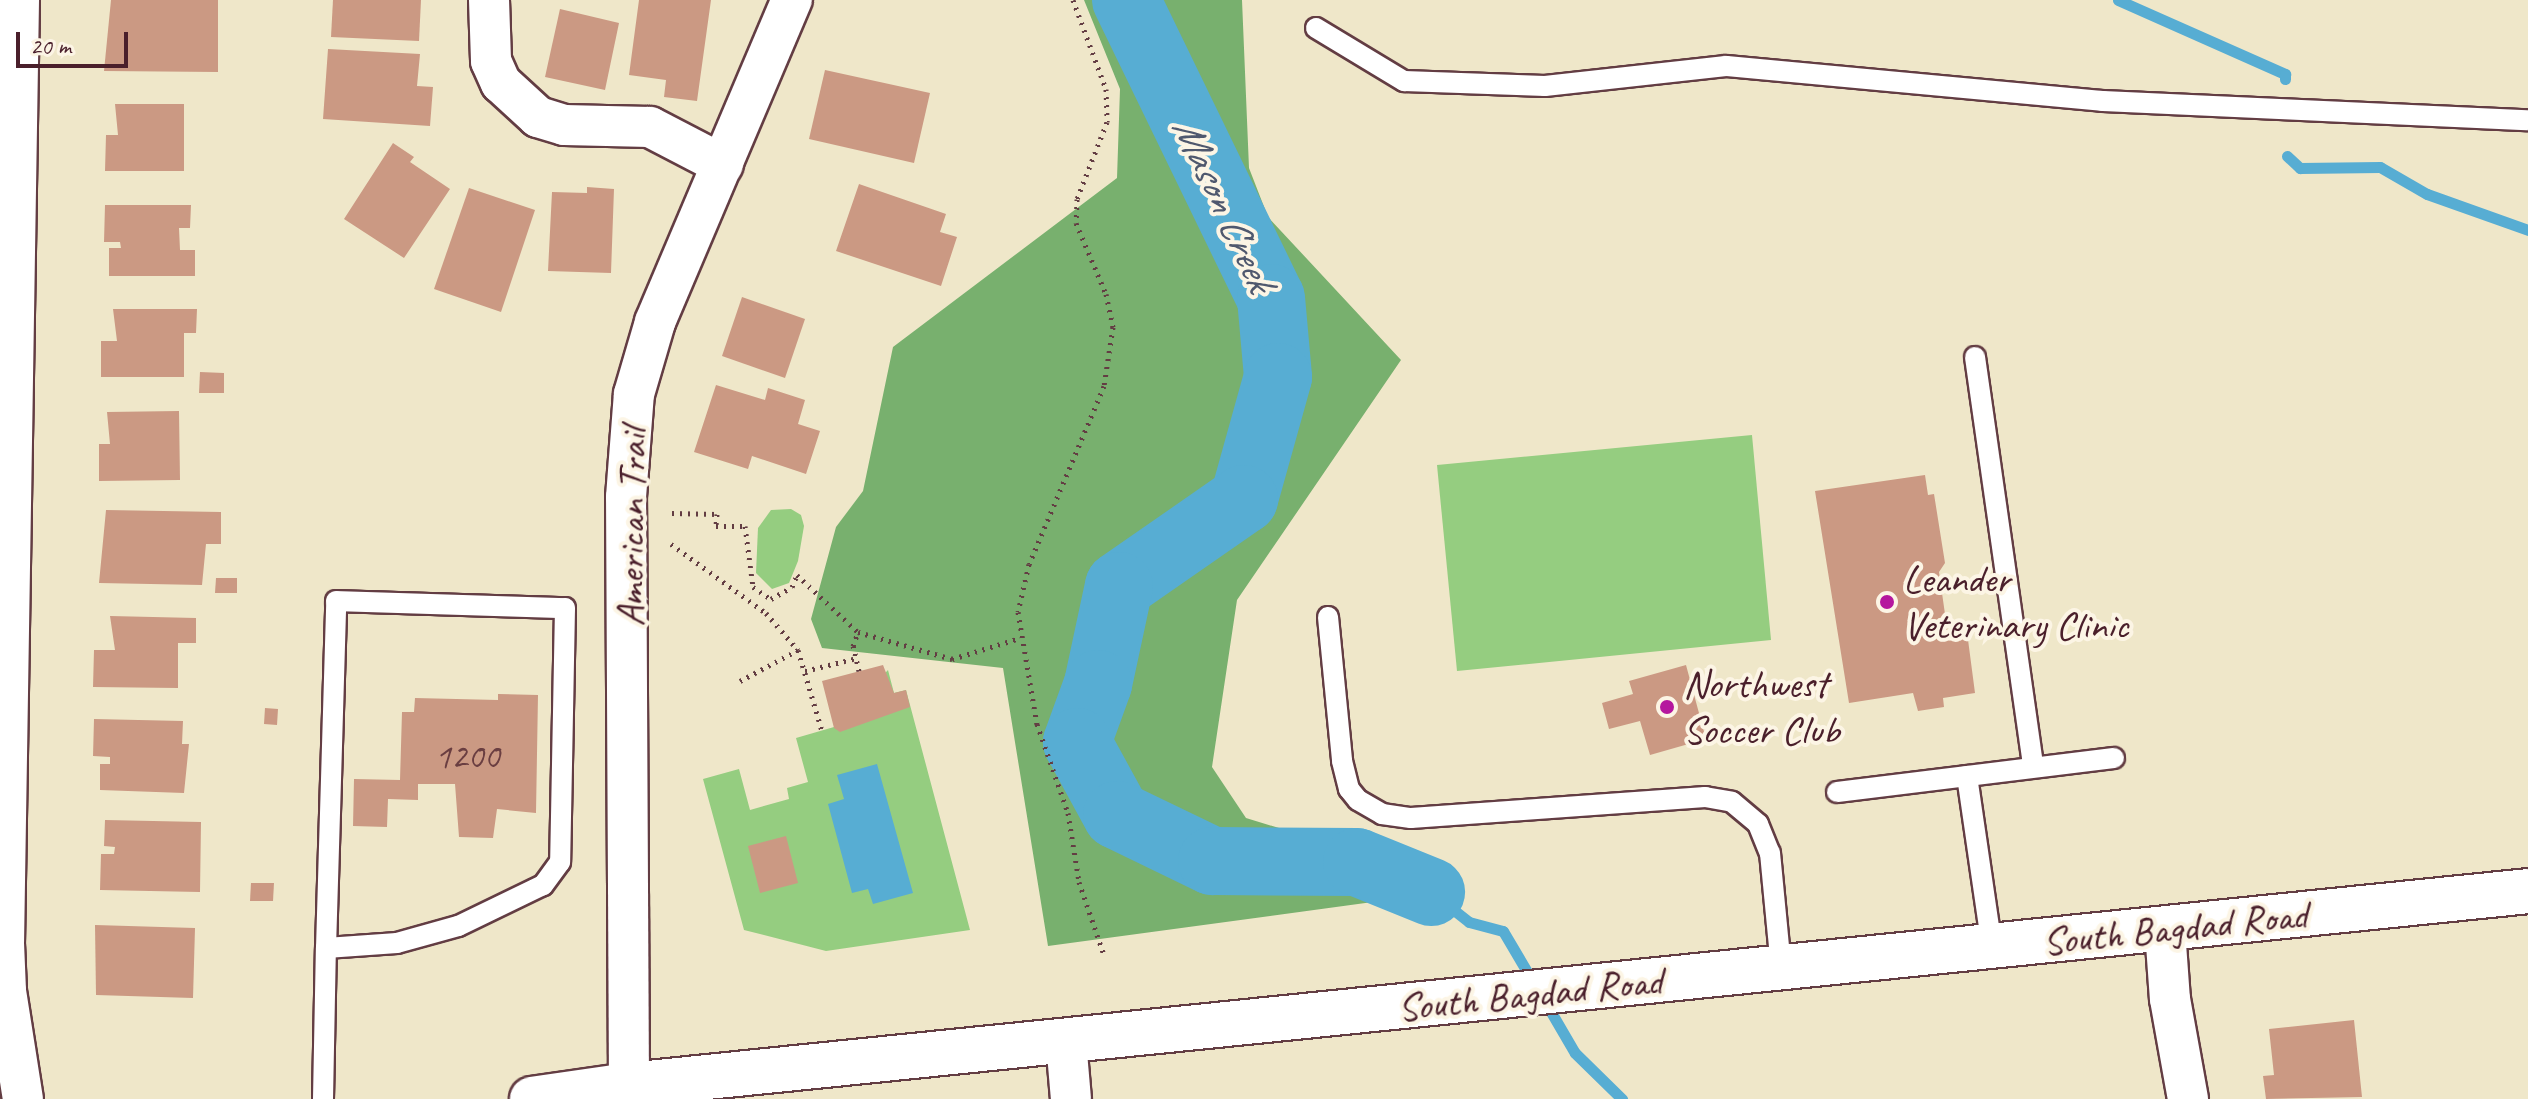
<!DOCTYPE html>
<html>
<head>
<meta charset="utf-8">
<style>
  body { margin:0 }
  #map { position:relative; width:2528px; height:1099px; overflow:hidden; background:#efe7c9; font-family:Caveat,sans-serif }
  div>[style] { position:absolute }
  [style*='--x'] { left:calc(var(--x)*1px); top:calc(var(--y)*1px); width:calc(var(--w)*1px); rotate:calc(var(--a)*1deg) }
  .green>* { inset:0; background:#95cd80 }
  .forest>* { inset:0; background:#78b06e }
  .water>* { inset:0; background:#57add3 }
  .stream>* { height:11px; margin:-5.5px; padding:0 5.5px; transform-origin:5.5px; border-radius:5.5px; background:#57add3 }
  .river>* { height:68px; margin:-34px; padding:0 34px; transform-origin:34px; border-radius:34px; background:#57add3 }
  .building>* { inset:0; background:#cb9983 }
  .path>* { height:5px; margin-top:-2.5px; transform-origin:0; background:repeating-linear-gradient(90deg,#633d43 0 2px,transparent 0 8px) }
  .roads { filter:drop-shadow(2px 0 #633d43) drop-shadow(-2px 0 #633d43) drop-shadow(0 2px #633d43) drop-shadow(0 -2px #633d43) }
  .lane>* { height:20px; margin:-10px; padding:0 10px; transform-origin:10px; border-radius:10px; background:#fff }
  .street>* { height:40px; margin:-20px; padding:0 20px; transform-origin:20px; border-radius:20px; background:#fff }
  .secondary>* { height:44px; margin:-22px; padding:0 22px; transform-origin:22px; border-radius:22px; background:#fff }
  .dots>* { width:22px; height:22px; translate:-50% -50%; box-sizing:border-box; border:4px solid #fcf5e5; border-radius:50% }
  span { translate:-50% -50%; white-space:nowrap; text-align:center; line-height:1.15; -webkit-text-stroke:8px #fcf5e5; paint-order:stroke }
  .number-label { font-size:36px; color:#6a3e41 }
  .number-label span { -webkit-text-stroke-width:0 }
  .street-label { font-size:40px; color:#4a1f2b }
  .poi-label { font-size:40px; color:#4a1f2b }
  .left { translate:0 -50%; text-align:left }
  .water-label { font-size:42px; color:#4f586e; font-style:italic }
  .scale { position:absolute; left:16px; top:32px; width:112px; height:36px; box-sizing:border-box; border:4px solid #4a1f2b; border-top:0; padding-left:10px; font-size:24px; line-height:28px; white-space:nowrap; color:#4a1f2b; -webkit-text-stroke:6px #fcf5e5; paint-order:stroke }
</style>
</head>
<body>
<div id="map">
  <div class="green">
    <div style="clip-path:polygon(1752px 435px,1771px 640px,1457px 671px,1437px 465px)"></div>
    <div style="clip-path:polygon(791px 509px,801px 515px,804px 526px,798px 561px,789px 583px,772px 589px,756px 573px,758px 528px,771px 510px)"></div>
    <div style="clip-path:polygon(888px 670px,894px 693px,906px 690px,970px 930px,826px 951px,744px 930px,703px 779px,739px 769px,750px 810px,789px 799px,787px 788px,808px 782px,796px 738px,834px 727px)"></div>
  </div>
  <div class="forest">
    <div style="clip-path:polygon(1084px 0,1242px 0,1249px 168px,1268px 217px,1401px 360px,1237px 600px,1212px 767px,1246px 818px,1427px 873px,1402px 898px,1048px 946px,1003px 668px,822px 648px,811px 619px,836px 527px,863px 491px,893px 347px,1117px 178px,1120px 89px)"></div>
  </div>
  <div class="water">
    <div style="clip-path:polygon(877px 764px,913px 893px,873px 904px,868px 889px,852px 893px,828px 804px,844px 799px,837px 775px)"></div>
  </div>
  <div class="stream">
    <div style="--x:2118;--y:0;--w:183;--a:23.9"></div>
    <div style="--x:2285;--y:74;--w:5;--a:90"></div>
    <div style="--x:2287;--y:156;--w:18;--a:43"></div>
    <div style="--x:2300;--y:168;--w:80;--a:-0.7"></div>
    <div style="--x:2380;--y:167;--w:54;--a:29.9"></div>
    <div style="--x:2427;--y:194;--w:107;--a:19.6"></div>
    <div style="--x:1431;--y:892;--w:48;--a:38.3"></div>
    <div style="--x:1469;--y:922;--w:35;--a:15"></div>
    <div style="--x:1503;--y:931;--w:59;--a:59.5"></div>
    <div style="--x:1544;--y:1000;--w:61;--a:59.7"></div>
    <div style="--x:1575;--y:1053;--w:66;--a:44.4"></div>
  </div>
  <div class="river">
    <div style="--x:1126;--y:0;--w:331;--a:64.1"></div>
    <div style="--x:1271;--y:298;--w:79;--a:84.9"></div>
    <div style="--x:1278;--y:377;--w:127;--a:105.6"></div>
    <div style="--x:1244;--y:499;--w:152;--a:145.2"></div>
    <div style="--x:1119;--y:586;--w:100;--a:102.1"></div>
    <div style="--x:1098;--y:684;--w:62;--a:109.9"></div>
    <div style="--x:1077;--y:742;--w:83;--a:61.3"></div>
    <div style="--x:1117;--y:815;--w:106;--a:25.8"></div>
    <div style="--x:1212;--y:861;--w:145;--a:0.4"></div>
    <div style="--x:1357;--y:862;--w:80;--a:22.1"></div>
  </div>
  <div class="building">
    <div style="clip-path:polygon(111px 0,218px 0,218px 72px,104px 71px)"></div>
    <div style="clip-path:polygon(333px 0,421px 0,419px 41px,331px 37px)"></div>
    <div style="clip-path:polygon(639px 0,711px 0,697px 101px,664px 97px,666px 80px,629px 75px)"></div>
    <div style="clip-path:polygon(560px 9px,619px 23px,605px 90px,545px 77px)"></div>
    <div style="clip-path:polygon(328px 49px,420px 54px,417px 86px,433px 87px,430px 126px,323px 119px)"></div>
    <div style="clip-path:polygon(825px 70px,930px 93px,914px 163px,809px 139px)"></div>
    <div style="clip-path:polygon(115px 104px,184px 104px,184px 171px,105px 171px,106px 135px,118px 135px)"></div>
    <div style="clip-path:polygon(393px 143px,414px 157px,410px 162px,450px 189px,404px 258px,344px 219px)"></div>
    <div style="clip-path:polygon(859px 184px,946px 214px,940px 232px,957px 237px,941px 286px,836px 251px)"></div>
    <div style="clip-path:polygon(587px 187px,614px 189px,611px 273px,548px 271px,552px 192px,587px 193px)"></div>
    <div style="clip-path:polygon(469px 188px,535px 210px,501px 312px,434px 289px)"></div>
    <div style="clip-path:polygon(105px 205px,191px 205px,190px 228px,179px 228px,180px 250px,195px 250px,195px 276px,109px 276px,109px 248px,121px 248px,120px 242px,104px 242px)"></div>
    <div style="clip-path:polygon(742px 297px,805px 319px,785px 378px,722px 356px)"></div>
    <div style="clip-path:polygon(113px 309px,197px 309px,196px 333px,184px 333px,184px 377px,101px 377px,101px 341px,117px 341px)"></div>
    <div style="clip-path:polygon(200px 372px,224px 373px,224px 393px,199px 393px)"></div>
    <div style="clip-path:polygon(716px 385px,765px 400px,768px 388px,805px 400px,798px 424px,820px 431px,806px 474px,752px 456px,748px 469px,694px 452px)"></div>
    <div style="clip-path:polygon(179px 411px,180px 480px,99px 481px,99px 444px,110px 444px,107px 412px)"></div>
    <div style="clip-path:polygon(1925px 475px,1928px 495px,1934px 494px,1945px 563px,1939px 572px,1948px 635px,1967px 632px,1975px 693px,1943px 698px,1944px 707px,1918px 711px,1913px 693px,1849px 703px,1815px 491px)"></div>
    <div style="clip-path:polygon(106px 510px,221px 512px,221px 544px,206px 544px,202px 585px,99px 583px)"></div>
    <div style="clip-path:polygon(216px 578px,237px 578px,237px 593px,215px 593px)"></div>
    <div style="clip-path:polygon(110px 616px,196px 618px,196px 643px,178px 643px,178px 688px,93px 687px,94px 650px,115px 650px)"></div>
    <div style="clip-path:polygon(883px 665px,894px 693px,906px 690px,910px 707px,840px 732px,834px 728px,822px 681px)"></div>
    <div style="clip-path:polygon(1686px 665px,1706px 739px,1650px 755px,1640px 721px,1609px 729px,1602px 703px,1633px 694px,1629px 681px)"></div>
    <div style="clip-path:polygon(498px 694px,538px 695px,536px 813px,497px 809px,493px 838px,459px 837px,455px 784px,418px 784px,418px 800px,388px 799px,387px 827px,353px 826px,354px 779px,400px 780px,402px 712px,414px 712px,415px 698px,498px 700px)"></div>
    <div style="clip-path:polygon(265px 708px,278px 709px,277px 725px,264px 724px)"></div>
    <div style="clip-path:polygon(94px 719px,183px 721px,182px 744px,189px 744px,184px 793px,100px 790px,100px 764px,110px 764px,110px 757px,93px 756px)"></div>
    <div style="clip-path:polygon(105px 820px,201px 822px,200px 892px,100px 890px,101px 854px,114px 854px,115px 847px,104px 846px)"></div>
    <div style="clip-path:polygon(786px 836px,798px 883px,760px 893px,748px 846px)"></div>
    <div style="clip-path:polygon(251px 883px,274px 883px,273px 901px,250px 901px)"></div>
    <div style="clip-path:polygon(95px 925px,195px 928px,193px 998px,96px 995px)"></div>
    <div style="clip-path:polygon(2354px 1020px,2362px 1097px,2266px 1099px,2263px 1076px,2274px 1075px,2269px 1029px)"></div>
  </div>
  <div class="path">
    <div style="--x:1073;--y:0;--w:95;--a:69.7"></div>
    <div style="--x:1106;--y:89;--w:33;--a:88"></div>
    <div style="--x:1107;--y:122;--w:83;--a:111.3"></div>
    <div style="--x:1077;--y:199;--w:24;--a:92"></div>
    <div style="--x:1076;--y:223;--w:77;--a:67.1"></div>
    <div style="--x:1106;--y:294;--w:34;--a:78"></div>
    <div style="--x:1113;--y:327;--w:60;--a:98.7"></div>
    <div style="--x:1104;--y:386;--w:193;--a:112.8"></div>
    <div style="--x:1029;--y:564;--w:49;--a:102.9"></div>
    <div style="--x:1018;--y:612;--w:114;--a:80.4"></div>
    <div style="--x:1037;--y:724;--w:94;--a:70.8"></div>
    <div style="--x:1068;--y:813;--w:70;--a:80.9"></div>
    <div style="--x:1079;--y:882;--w:77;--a:71.1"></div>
    <div style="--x:672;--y:513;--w:45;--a:1.3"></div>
    <div style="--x:717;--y:514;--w:12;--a:95"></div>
    <div style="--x:716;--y:526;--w:29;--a:0"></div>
    <div style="--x:745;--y:526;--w:62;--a:82.5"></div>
    <div style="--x:753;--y:587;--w:22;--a:34"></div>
    <div style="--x:771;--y:599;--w:24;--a:-30"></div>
    <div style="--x:792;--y:587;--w:13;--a:-67"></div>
    <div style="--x:797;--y:575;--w:83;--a:43.1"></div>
    <div style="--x:671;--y:544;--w:117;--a:36"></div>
    <div style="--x:766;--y:613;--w:49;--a:49.1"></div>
    <div style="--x:798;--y:650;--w:84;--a:73.5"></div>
    <div style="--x:805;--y:671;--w:54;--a:-14"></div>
    <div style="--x:859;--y:671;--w:26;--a:-103"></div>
    <div style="--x:853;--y:646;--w:15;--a:-70"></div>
    <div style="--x:858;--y:632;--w:98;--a:16"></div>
    <div style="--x:952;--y:659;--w:71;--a:-17.2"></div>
    <div style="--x:740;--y:681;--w:66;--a:-28.1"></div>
  </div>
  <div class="roads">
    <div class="lane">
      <div style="--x:1316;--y:28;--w:103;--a:31.1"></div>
      <div style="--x:1404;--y:81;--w:141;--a:2"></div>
      <div style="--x:1545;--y:86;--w:182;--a:-6.3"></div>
      <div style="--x:1726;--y:66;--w:378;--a:5.3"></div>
      <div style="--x:2102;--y:101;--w:426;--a:2.6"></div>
      <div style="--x:1975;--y:357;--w:414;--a:81.9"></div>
      <div style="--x:1328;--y:617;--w:145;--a:84.4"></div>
      <div style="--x:1342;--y:761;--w:29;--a:76"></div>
      <div style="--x:1349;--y:789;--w:14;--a:51"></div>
      <div style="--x:1358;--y:800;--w:28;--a:30"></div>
      <div style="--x:1382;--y:814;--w:29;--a:8"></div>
      <div style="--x:1411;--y:818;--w:295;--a:-4.1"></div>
      <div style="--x:1705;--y:797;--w:27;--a:10"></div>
      <div style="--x:1732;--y:802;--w:34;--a:40"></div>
      <div style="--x:1758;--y:824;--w:31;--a:68"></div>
      <div style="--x:1770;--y:853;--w:115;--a:84.5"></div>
      <div style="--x:1967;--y:776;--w:173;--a:81.7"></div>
      <div style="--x:1837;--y:792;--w:279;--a:-7"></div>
      <div style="--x:323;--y:1099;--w:151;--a:-88.9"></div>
      <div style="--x:326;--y:948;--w:347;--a:-88.3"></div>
      <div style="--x:336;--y:601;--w:229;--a:1.8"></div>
      <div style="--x:565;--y:608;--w:254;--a:91.1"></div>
      <div style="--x:560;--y:862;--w:29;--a:126"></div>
      <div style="--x:543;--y:885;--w:94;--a:154.2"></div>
      <div style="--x:458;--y:926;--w:63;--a:164.4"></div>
      <div style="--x:397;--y:943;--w:71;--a:176"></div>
    </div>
    <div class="street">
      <div style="--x:19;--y:0;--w:943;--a:90.91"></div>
      <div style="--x:4;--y:943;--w:48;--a:87.6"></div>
      <div style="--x:6;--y:991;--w:109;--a:81.1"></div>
      <div style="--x:489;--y:0;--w:61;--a:88.1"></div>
      <div style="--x:491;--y:61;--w:24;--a:66"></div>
      <div style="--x:501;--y:83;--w:50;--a:42.6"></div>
      <div style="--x:538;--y:117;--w:27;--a:17"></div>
      <div style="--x:564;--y:125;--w:86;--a:1.3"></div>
      <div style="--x:650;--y:127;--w:82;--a:27.5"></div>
      <div style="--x:2165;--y:930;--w:69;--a:85.9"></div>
      <div style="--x:2170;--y:999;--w:102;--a:79.8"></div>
      <div style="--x:1066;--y:1041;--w:58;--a:85.1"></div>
      <div style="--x:629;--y:1085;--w:588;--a:-90.29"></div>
      <div style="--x:626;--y:497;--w:103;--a:-85.6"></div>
      <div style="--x:634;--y:394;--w:75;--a:-73.7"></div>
      <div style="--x:655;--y:322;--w:350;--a:-67"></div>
    </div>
    <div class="secondary">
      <div style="--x:532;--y:1099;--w:98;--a:-8.2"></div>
      <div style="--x:629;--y:1085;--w:1909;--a:-5.83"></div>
    </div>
  </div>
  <div class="dots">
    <div style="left:1887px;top:602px;background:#b5179e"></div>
    <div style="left:1667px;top:707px;background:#b5179e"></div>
  </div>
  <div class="number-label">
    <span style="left:467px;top:757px">1200</span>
  </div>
  <div class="street-label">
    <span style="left:631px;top:527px;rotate:-89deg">American Trail</span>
    <span style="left:2175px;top:928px;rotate:-6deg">South Bagdad Road</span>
    <span style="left:1530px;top:994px;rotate:-6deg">South Bagdad Road</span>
  </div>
  <div class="poi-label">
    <span class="left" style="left:1903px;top:602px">Leander<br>Veterinary Clinic</span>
    <span class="left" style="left:1683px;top:707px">Northwest<br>Soccer Club</span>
  </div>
  <div class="water-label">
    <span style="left:1223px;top:204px;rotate:65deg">Mason Creek</span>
  </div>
  <div class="scale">20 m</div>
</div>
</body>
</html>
